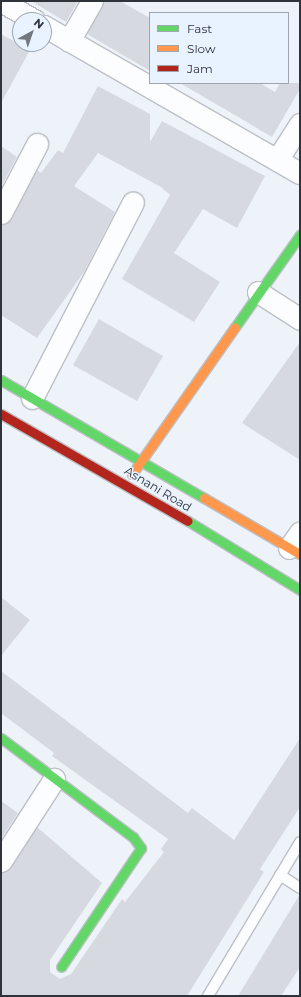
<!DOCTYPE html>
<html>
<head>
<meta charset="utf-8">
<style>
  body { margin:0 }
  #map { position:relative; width:301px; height:997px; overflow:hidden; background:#eef3fa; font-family:Montserrat,sans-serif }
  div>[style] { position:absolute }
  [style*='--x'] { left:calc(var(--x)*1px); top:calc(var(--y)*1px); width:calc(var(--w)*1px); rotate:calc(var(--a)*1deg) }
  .building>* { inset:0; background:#d6dae0 }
  .roads { filter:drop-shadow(1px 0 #bcc0c6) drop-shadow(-1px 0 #bcc0c6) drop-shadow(0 1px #bcc0c6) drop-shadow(0 -1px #bcc0c6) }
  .lane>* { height:10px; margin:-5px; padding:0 5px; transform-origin:5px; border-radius:5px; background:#fcfdfe }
  .street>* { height:21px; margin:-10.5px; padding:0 10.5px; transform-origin:10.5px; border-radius:10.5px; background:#fcfdfe }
  .fast>* { height:9px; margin:-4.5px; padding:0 4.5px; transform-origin:4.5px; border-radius:4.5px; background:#63d668 }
  .slow>* { height:9px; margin:-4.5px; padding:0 4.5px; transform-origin:4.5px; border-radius:4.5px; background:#ff974d }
  .jam>* { height:9px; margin:-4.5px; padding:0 4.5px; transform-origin:4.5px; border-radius:4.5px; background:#b3261e }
  span { translate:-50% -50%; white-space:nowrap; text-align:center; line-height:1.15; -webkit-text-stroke:3px #e9f2ff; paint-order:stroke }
  .street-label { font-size:12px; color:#2f333a }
  .frame { position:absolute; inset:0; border:2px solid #2f333a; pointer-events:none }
  .legend { position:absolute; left:149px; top:12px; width:140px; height:72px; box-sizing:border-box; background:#e9f2ff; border:1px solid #9fa6b0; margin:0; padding:5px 7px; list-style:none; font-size:12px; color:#2f333a }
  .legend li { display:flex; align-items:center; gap:8px; height:20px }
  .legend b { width:20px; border:1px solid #9fa6b0 }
  .north { position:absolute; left:12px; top:12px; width:40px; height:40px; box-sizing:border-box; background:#e9f2ff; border:1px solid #9fa6b0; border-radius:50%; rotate:40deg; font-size:11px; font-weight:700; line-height:16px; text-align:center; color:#2f333a }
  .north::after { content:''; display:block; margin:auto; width:14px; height:18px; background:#72767d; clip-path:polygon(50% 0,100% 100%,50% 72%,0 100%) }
</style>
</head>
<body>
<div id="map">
  <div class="building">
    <div style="clip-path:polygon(31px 1px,78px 1px,66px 22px)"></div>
    <div style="clip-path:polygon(104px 1px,120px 1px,150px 18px,150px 71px,87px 34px)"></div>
    <div style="clip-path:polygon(1px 34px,30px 50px,1px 103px)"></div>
    <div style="clip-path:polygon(180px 83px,260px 83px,275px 92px,280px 83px,300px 83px,300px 89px,272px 137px)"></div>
    <div style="clip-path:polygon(98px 86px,150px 114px,150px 142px,162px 121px,265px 176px,237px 228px,203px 209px,174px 253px,220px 282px,194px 322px,122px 279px,170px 195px,161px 187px,98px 153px,74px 186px,115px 212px,84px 272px,37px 338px,1px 315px,1px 225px,12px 219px,37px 170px,41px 173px,58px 150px,63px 153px)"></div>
    <div style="clip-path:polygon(1px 146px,17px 157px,1px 187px)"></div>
    <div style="clip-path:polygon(99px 319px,163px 356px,137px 401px,73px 365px)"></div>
    <div style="clip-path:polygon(300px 342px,300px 460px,242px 423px)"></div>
    <div style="clip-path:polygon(1px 597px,30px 620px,1px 656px)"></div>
    <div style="clip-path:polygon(1px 671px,188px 813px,192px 808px,234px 840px,300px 738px,300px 807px,260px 869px,264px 872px,187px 996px,1px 996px,1px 873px,11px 868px,37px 827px,102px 883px,50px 960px,50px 972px,60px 979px,71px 974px,122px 899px,125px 902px,164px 852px,161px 849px,168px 839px,52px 756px,54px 753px,1px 713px)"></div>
    <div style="clip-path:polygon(1px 801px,18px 813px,1px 839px)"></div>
    <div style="clip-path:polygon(300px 894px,300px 967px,281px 996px,238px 996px)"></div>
  </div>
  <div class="roads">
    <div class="lane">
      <div style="--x:280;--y:875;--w:24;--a:33"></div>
      <div style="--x:208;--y:996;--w:179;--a:-59.1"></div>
    </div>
    <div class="street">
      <div style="--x:1;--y:1;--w:38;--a:30"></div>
      <div style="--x:44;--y:26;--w:295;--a:29.9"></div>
      <div style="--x:69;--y:41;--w:46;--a:-60.1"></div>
      <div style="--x:277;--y:160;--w:43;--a:-57.4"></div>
      <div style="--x:1;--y:213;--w:78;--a:-62.4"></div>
      <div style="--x:258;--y:292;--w:50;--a:32.7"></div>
      <div style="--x:32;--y:398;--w:220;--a:-62.7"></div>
      <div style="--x:289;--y:548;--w:19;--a:-55"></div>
      <div style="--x:1;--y:861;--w:98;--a:-57.1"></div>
    </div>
    <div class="fast">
      <div style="--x:235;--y:327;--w:113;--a:-54.8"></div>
      <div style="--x:1;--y:380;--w:235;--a:30.2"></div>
      <div style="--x:188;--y:521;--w:132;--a:31.6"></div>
      <div style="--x:1;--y:738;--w:165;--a:36.9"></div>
      <div style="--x:133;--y:837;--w:14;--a:54"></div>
      <div style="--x:141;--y:848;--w:143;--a:123.9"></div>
    </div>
    <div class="slow">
      <div style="--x:132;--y:474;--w:179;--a:-55"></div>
      <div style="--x:204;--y:498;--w:111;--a:30.3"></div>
    </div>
    <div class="jam">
      <div style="--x:1;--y:414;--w:215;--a:29.8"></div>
    </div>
  </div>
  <div class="street-label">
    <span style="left:158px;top:489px;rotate:31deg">Asnani Road</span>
  </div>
  <div class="frame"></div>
  <ul class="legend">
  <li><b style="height:5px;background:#63d668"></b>Fast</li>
  <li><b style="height:5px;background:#ff974d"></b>Slow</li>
  <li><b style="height:5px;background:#b3261e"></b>Jam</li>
  </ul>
  <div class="north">N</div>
</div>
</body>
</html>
